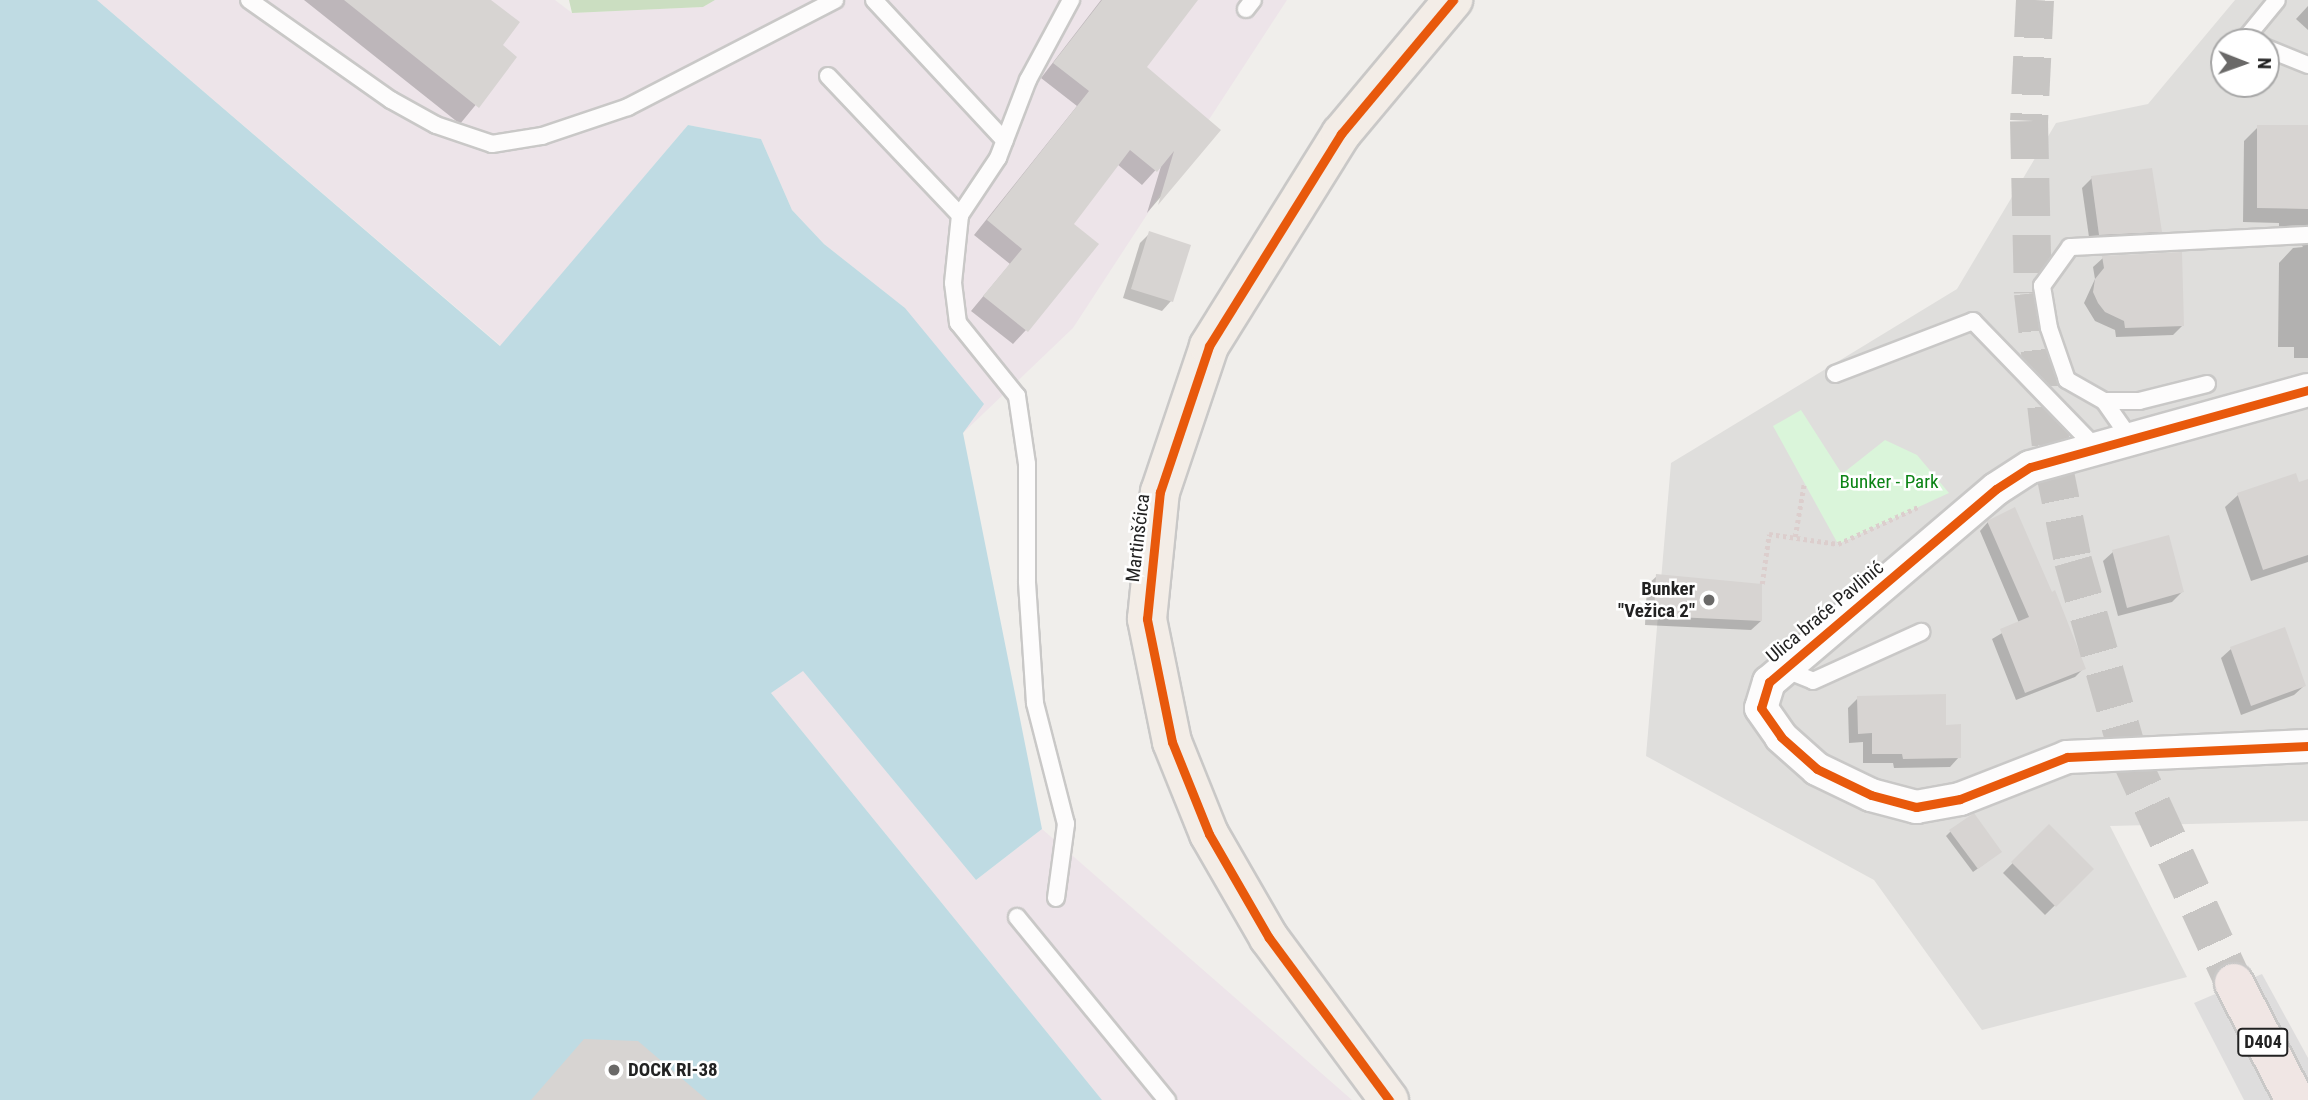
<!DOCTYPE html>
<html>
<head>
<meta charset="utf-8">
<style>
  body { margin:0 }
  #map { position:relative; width:2308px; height:1100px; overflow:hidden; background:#f0eeeb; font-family:"Roboto Condensed",sans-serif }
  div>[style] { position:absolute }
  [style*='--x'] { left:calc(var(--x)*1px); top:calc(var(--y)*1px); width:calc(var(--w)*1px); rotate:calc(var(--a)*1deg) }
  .residential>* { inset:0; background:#dfdedc }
  .industrial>* { inset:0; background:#ede4e9 }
  .forest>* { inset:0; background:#cbdec1 }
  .park>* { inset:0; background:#daf5da }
  .water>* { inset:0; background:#bfdbe3 }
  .pier>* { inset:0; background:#dedddd }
  .shadow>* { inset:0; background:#0003 }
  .building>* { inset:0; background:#d7d4d2 }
  .trunk-tunnel>* { height:38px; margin-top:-19px; transform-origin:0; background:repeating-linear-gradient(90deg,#c7c5c3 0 38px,transparent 0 57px) }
  .path>* { height:4.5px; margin-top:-2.25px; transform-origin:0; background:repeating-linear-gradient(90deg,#dccecd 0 3.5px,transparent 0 7px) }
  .roads { filter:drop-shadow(2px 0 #c9c8c7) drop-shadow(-2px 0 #c9c8c7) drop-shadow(0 2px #c9c8c7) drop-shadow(0 -2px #c9c8c7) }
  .service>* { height:16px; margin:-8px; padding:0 8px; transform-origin:8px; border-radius:8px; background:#fdfcfc }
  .minor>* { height:32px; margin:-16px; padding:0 16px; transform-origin:16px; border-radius:16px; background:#fdfcfc }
  .primary>* { height:38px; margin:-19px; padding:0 19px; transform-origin:19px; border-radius:19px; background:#f3ede7 }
  .trunk>* { height:38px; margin:-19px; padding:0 19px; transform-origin:19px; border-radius:19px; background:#f0e6e4 }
  .cycleway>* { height:9px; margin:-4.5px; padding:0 4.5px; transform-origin:4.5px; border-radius:4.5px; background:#e8590c }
  .dots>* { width:19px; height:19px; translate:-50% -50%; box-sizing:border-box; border:4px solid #fff; border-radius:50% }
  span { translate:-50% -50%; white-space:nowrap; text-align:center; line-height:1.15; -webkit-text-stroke:5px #fff; paint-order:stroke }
  .shield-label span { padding:2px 5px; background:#fff; border:2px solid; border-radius:5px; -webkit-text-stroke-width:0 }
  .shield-label { font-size:18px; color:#222; font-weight:700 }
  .park-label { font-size:19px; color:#0c8416 }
  .street-label { font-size:19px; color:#222 }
  .poi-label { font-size:19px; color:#222; font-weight:700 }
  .right { translate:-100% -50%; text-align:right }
  .left { translate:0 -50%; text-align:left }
  .north { position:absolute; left:2210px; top:28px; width:70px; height:70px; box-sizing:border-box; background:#fff; border:2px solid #a7a7a7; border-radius:50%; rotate:91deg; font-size:19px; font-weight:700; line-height:28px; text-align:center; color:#222 }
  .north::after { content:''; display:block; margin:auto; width:24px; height:32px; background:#6a6968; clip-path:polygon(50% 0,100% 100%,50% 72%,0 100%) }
</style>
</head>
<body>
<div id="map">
  <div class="residential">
    <div style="clip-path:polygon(evenodd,2235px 0,2308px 0,2308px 821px,2110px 826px,2187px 977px,1982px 1030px,1874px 880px,1646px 756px,1671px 463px,1957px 289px,2056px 123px,2148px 104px,2235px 0,2224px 42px,2266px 42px,2266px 84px,2224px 84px,2224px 42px)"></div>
  </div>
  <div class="industrial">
    <div style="clip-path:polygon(97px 0,555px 0,572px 13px,703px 7px,715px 0,1287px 0,1073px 328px,963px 433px,905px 308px,824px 244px,792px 210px,761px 139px,688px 125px,501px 346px)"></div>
    <div style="clip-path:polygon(803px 670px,976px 880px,1042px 829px,1352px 1100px,1102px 1100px,771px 693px)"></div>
  </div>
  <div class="forest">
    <div style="clip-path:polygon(569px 0,715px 0,703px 7px,572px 13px)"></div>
  </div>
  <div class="park">
    <div style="clip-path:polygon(1801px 410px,1842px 474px,1885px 440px,1917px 455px,1949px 493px,1838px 544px,1773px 426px)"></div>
  </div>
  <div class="water">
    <div style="clip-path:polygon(0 0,97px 0,500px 346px,688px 125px,761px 139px,792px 210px,824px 244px,905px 308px,984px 404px,963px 433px,1042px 829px,976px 880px,803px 671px,771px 693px,1102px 1100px,0 1100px)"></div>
  </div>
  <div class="pier">
    <div style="clip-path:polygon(2262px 974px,2308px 1058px,2308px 1100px,2244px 1100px,2194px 1003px)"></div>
  </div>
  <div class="shadow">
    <div style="clip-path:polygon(304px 0,489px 0,500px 46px,515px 57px,460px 124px)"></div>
    <div style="clip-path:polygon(1101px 0,1196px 0,1144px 67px,1218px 130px,1147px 213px,1162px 163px,1142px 185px,1117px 164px,1071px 224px,1026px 330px,1013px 344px,971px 311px,1010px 264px,974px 235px,1077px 106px,1041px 78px)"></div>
    <div style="clip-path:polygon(2308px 6px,2308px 30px,2296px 19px)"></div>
    <div style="clip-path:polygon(2258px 127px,2308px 127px,2308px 358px,2294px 358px,2294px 347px,2278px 347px,2279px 263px,2293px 248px,2303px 247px,2297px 239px,2279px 239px,2279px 223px,2243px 222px,2244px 141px)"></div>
    <div style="clip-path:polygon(2092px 178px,2160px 231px,2150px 241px,2090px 244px,2082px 188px)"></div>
    <div style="clip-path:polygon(1150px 233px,1171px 301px,1162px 311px,1123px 298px,1140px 243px)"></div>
    <div style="clip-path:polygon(2103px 258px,2183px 325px,2173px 335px,2116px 337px,2115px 330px,2095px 321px,2084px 303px,2095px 279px,2093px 267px)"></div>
    <div style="clip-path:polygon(2308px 481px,2308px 562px,2251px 581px,2225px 507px,2238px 495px)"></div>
    <div style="clip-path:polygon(1988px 522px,2084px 668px,2075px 677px,2016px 700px,1992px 639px,2019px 623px,1980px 531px)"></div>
    <div style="clip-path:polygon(2113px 552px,2182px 592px,2172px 602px,2118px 616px,2103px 561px)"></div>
    <div style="clip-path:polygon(1657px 576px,1761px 621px,1751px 630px,1645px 625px,1647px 585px)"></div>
    <div style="clip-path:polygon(2231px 649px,2304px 686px,2294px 695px,2241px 715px,2221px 658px)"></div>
    <div style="clip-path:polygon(1858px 698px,1945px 726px,1959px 757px,1950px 767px,1894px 768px,1893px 763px,1863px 763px,1863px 742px,1849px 743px,1848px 708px)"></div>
    <div style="clip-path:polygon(2049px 826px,2092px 869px,2045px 915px,2003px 873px)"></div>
    <div style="clip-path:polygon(1951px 831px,1995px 856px,1973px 872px,1946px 836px)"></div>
  </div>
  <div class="building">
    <div style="clip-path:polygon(344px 0,491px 0,520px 22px,503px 45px,517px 57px,479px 108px)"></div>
    <div style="clip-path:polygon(1102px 0,1198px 0,1147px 67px,1221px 130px,1158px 205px,1174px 151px,1157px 172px,1130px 150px,1074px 224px,1099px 244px,1028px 332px,983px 296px,1022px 249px,987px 220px,1089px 91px,1053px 63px)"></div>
    <div style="clip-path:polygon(2257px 125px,2308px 125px,2308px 209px,2257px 208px)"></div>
    <div style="clip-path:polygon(2152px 168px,2162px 232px,2099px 235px,2091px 176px)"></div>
    <div style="clip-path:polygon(1149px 231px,1191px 245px,1173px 302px,1131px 289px)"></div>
    <div style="clip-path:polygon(2182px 252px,2184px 326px,2125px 328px,2124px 321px,2105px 312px,2098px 303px,2093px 292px,2095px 279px,2104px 268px,2102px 256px)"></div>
    <div style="clip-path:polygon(2296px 473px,2299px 482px,2308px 479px,2308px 555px,2263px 570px,2237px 493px)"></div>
    <div style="clip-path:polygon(2015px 507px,2052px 592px,2055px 590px,2086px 669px,2025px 693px,2000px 629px,2029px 617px,1987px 521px)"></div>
    <div style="clip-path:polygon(2169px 535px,2184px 592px,2127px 608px,2112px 550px)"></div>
    <div style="clip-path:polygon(1656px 574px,1762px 584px,1762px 621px,1654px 616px)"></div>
    <div style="clip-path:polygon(2285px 627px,2306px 686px,2251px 706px,2230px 647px)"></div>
    <div style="clip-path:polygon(1946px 694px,1946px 725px,1961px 724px,1961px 758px,1903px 759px,1902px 754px,1872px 754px,1872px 733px,1858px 734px,1857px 696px)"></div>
    <div style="clip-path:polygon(1974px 813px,2002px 852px,1978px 869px,1949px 830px)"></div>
    <div style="clip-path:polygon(2049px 824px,2094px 869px,2056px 907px,2011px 862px)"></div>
    <div style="clip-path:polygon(584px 1039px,638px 1041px,707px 1100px,531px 1100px)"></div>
  </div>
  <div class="trunk-tunnel">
    <div style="--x:2035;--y:0;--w:121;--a:92.8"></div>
    <div style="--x:2029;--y:121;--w:172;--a:88.7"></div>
    <div style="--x:2033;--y:293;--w:171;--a:83.3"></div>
    <div style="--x:2053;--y:463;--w:100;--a:78.5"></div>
    <div style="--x:2073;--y:561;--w:200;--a:74"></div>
    <div style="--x:2128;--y:753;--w:253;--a:65.3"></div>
  </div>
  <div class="path">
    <div style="--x:1795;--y:537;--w:54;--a:-80.4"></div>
    <div style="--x:1762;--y:584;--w:50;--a:-82"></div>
    <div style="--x:1769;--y:534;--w:70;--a:8.2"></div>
    <div style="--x:1838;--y:544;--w:88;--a:-24.8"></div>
  </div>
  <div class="roads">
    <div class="service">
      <div style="--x:249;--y:0;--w:174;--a:35.2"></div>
      <div style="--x:391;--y:100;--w:51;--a:29.1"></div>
      <div style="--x:436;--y:125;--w:59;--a:18.7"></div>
      <div style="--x:492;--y:144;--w:51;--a:-9.1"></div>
      <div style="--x:542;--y:136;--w:91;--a:-18.6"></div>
      <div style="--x:628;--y:107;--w:233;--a:-27.3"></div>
      <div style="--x:874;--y:0;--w:192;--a:47.1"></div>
      <div style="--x:1246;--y:9;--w:11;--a:-52"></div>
      <div style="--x:2252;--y:42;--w:8;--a:-157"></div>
      <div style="--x:2245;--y:39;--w:50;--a:-50.6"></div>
      <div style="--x:2266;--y:48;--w:45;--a:22"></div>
      <div style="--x:828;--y:76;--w:192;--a:46.5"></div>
      <div style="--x:1835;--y:374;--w:148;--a:-21"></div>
      <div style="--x:1973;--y:321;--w:175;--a:45.9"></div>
      <div style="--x:2207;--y:384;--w:70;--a:166"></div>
      <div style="--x:2139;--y:401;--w:35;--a:180"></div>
      <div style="--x:2104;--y:401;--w:43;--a:-150.4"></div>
      <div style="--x:2067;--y:380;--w:55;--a:-109.1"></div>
      <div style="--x:2049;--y:328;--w:43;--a:-99.5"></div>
      <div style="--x:2042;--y:286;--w:48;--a:-54.3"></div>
      <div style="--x:2070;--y:247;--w:238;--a:-2.9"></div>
      <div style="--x:2104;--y:401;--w:45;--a:54.9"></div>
      <div style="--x:1784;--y:669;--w:31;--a:22"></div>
      <div style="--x:1813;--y:681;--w:119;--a:-24.4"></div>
      <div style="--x:1056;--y:898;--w:75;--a:-82.3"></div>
      <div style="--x:1066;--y:824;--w:125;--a:-104.4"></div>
      <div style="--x:1035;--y:703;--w:122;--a:-93.8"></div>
      <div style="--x:1027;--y:581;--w:117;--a:-90"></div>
      <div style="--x:1027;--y:464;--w:69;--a:-98.4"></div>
      <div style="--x:1017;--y:396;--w:94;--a:-128.9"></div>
      <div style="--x:958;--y:323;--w:40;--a:-97.1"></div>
      <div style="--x:953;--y:283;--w:68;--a:-84.1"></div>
      <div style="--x:960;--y:215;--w:69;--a:-56.3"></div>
      <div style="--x:998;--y:158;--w:84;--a:-69"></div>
      <div style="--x:1028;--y:80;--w:91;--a:-61.7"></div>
      <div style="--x:1017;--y:917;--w:237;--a:50.7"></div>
    </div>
    <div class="minor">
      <div style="--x:2308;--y:390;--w:288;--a:164.5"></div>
      <div style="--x:2030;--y:467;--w:40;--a:147.1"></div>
      <div style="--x:1996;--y:489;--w:298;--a:139.6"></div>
      <div style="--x:1769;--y:682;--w:27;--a:107"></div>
      <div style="--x:1761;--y:708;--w:35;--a:55"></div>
      <div style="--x:1781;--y:737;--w:48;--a:41.6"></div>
      <div style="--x:1817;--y:769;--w:60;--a:25.7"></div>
      <div style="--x:1871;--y:795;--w:47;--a:14.9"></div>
      <div style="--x:1916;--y:807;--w:45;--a:-10.3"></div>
      <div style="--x:1960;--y:799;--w:115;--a:-21.4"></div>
      <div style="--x:2067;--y:757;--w:241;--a:-2.6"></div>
    </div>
    <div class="primary">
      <div style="--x:1389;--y:1100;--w:202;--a:-126.5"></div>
      <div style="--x:1269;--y:938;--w:120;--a:-120"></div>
      <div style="--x:1209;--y:834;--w:99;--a:-111.9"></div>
      <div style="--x:1172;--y:742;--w:126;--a:-101.5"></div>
      <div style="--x:1147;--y:619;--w:128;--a:-84.2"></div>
      <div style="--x:1160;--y:492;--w:154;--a:-71.4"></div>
      <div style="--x:1209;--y:346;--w:250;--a:-58.1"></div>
      <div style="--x:1341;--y:134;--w:175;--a:-50.1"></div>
    </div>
    <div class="trunk">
      <div style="--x:2234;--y:983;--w:132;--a:62.5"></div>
    </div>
  </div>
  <div class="cycleway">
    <div style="--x:2308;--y:390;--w:288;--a:164.5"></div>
    <div style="--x:2030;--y:467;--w:40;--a:147.1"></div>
    <div style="--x:1996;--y:489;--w:298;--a:139.6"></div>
    <div style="--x:1769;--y:682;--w:27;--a:107"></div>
    <div style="--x:1761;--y:708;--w:35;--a:55"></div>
    <div style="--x:1781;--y:737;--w:48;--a:41.6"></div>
    <div style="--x:1817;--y:769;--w:60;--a:25.7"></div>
    <div style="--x:1871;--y:795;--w:47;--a:14.9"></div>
    <div style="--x:1916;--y:807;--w:45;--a:-10.3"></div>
    <div style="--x:1960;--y:799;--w:115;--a:-21.4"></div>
    <div style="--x:2067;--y:757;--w:241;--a:-2.6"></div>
    <div style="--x:1389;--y:1100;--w:202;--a:-126.5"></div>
    <div style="--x:1269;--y:938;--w:120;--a:-120"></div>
    <div style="--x:1209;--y:834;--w:99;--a:-111.9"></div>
    <div style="--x:1172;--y:742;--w:126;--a:-101.5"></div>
    <div style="--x:1147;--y:619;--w:128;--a:-84.2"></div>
    <div style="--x:1160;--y:492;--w:154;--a:-71.4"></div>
    <div style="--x:1209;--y:346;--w:250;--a:-58.1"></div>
    <div style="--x:1341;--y:134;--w:175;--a:-50.1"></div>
  </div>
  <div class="dots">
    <div style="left:1709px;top:600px;background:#6a6968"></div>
    <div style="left:614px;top:1070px;background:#6a6968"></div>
  </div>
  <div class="shield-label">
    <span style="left:2263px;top:1042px">D404</span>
  </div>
  <div class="park-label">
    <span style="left:1889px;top:482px">Bunker - Park</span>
  </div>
  <div class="street-label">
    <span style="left:1138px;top:538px;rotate:-83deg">Martinšćica</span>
    <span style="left:1825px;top:612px;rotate:-40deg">Ulica braće Pavlinić</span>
  </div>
  <div class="poi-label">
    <span class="right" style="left:1695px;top:600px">Bunker<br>"Vežica 2"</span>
    <span class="left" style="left:628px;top:1070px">DOCK RI-38</span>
  </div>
  <div class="north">N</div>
</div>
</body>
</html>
